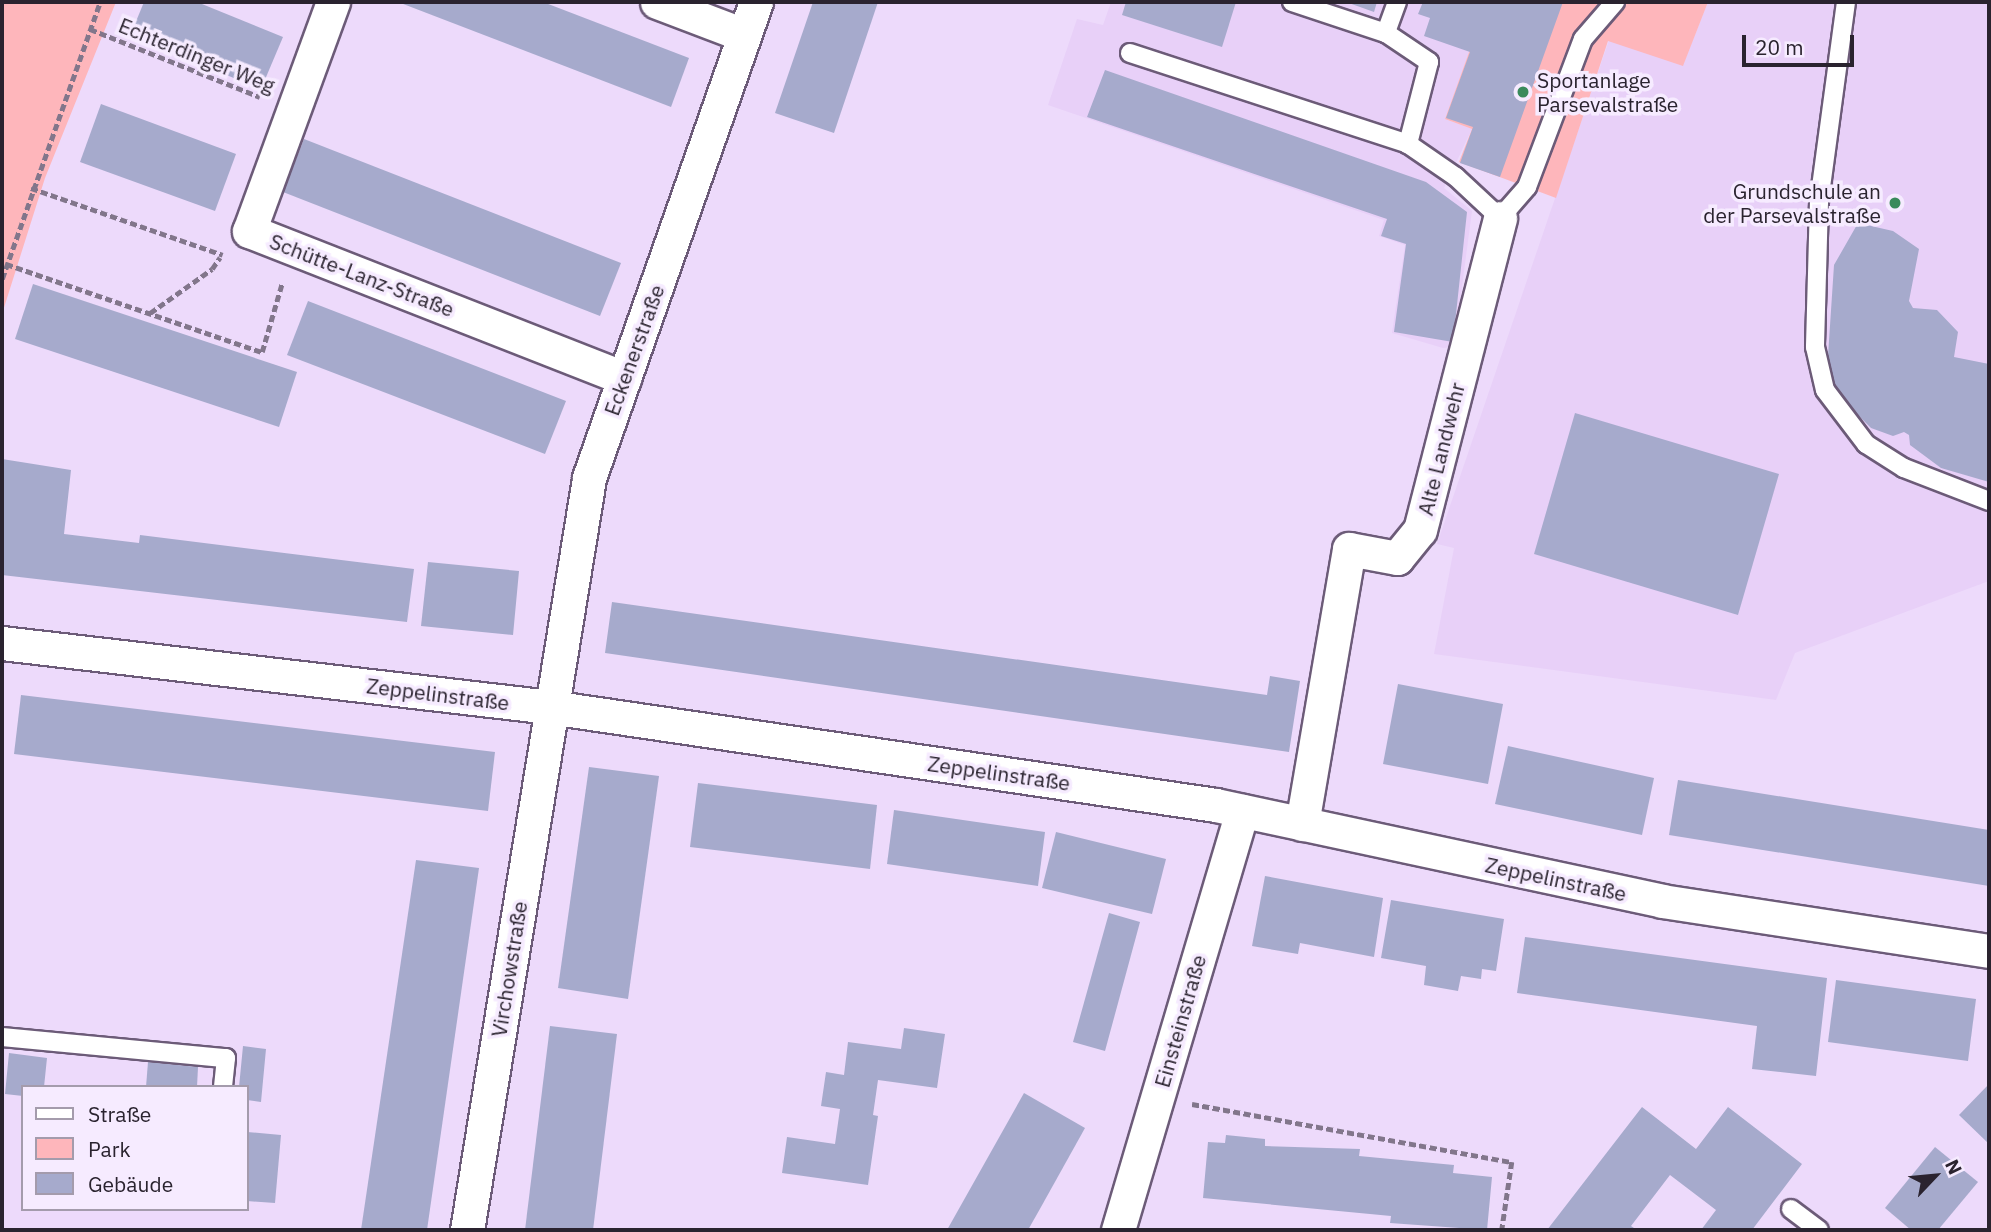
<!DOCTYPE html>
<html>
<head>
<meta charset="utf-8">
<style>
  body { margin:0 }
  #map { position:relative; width:1991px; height:1232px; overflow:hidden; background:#eddafb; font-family:"IBM Plex Sans",sans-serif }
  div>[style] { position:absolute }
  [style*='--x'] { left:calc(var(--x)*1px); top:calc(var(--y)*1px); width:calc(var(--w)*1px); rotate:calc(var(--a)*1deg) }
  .built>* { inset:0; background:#e8d0f8 }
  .green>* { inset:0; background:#feb6bb }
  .building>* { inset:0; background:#a6aacc }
  .path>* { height:4.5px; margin-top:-2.25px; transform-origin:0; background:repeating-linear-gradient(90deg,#82768b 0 7px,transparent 0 10.5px) }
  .roads { filter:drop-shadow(2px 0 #6c5b78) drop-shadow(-2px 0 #6c5b78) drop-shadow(0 2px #6c5b78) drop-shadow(0 -2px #6c5b78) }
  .service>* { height:18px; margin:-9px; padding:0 9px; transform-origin:9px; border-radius:9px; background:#fff }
  .minor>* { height:33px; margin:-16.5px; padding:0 16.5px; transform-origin:16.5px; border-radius:16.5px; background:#fff }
  .dots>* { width:19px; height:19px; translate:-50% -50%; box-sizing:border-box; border:4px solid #f6ebff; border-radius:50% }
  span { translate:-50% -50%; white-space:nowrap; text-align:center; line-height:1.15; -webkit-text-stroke:7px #f6ebff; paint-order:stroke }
  .street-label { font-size:21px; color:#2a232f }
  .poi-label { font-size:21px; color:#2a232f }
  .left { translate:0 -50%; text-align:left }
  .right { translate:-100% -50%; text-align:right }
  .frame { position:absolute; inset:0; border:4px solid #2a232f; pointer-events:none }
  .legend { position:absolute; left:21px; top:1085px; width:228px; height:126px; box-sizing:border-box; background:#f6ebff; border:2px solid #a49bac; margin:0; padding:9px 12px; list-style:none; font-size:21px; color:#2a232f }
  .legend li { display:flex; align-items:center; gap:14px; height:35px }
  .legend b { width:35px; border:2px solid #a49bac }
  .north { position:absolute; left:1900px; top:1141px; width:70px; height:70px; -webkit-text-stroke:5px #f6ebff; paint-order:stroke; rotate:64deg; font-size:19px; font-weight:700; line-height:28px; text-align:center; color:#2a232f }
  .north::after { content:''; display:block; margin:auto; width:24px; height:32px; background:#2a232f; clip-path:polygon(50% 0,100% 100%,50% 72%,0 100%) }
  .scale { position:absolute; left:1742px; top:35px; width:112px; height:32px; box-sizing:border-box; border:4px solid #2a232f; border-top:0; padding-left:9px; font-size:21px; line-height:24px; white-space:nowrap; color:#2a232f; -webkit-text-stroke:5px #f6ebff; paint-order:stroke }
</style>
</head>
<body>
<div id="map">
  <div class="built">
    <div style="clip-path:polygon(1111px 2px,1487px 2px,1445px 119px,1472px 129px,1444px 188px,1472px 211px,1454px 347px,1443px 348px,1392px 333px,1405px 245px,1379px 236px,1384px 220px,1048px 105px,1077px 19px,1103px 25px)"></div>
    <div style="clip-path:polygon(1708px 2px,1989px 2px,1989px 581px,1795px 653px,1776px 700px,1434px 654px,1454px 548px,1437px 544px,1609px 40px,1683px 65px)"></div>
  </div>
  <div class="green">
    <div style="clip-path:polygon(2px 2px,116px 2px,45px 178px,2px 314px)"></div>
    <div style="clip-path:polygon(1487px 2px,1708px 2px,1683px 66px,1608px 41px,1556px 198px,1459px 162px,1472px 129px,1445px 119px)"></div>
  </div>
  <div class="building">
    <div style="clip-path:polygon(144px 2px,197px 2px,283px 37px,261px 89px,130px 36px)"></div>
    <div style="clip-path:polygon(398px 2px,543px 2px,689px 58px,671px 107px)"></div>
    <div style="clip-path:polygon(813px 2px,878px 2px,834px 133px,775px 113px)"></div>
    <div style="clip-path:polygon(1126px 2px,1236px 2px,1222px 47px,1122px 15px)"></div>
    <div style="clip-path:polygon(1346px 2px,1377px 2px,1374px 12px)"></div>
    <div style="clip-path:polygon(1423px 2px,1563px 2px,1500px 177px,1460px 163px,1473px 127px,1446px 118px,1470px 52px,1424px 36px,1430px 18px,1418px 14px)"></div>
    <div style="clip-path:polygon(1105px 70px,1426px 182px,1467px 212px,1453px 342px,1394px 332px,1406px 244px,1381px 236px,1387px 219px,1087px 117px)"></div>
    <div style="clip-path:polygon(101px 104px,236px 154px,215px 211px,80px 162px)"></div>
    <div style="clip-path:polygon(304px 139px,621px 263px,600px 316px,283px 192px)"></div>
    <div style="clip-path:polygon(1858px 223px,1893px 231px,1919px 249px,1909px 301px,1913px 308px,1937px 310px,1958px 332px,1954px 357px,1989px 364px,1989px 482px,1941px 468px,1910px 445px,1909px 435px,1904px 432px,1893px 436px,1871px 428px,1848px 405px,1827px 371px,1834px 265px)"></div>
    <div style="clip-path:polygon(33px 284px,297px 372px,279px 427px,15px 339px)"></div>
    <div style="clip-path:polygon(308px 301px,566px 401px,545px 454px,287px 355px)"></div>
    <div style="clip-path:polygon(1575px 413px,1779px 474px,1738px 615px,1534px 554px)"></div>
    <div style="clip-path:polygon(2px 459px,71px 470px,64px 534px,139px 543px,140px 535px,414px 569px,407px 622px,2px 575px)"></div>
    <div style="clip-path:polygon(428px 562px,519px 571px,513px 635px,421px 626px)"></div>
    <div style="clip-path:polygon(612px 602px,1267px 695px,1270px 676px,1300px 681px,1289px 752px,605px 653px)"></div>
    <div style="clip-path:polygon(1398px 684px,1503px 704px,1488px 784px,1383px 764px)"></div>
    <div style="clip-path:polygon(21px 695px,495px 752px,488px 811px,14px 754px)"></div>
    <div style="clip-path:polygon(1508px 746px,1654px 778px,1642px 835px,1495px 804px)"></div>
    <div style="clip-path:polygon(589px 767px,659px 776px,628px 999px,558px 988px)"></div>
    <div style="clip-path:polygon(1678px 780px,1989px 830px,1989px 886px,1669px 835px)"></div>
    <div style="clip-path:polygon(698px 783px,877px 805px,870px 869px,690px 847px)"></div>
    <div style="clip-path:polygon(894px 810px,1045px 832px,1038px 886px,887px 864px)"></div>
    <div style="clip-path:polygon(1056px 832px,1166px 859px,1152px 914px,1042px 888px)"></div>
    <div style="clip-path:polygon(416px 860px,479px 868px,427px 1230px,361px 1230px)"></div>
    <div style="clip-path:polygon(1265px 876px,1383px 898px,1374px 957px,1300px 943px,1298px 954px,1252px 946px)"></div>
    <div style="clip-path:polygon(1391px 900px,1504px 919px,1496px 971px,1482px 969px,1481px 979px,1461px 976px,1458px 991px,1424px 985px,1426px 966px,1381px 958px)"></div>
    <div style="clip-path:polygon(1109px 913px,1140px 922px,1105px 1051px,1073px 1042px)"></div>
    <div style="clip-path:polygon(1525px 937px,1827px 978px,1816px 1076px,1752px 1069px,1757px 1026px,1517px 993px)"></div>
    <div style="clip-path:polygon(1836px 980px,1976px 999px,1968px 1061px,1828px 1042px)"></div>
    <div style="clip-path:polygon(550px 1026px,617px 1034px,593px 1230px,525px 1230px)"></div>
    <div style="clip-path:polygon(904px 1028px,945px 1034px,937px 1088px,878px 1080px,873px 1115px,878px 1116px,868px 1185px,782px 1173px,787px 1137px,835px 1144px,840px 1109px,821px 1106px,826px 1072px,844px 1075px,848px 1042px,901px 1049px)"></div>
    <div style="clip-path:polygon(243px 1046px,266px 1049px,261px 1102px,247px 1100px,247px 1087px,239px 1087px)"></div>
    <div style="clip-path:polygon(9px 1053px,47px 1058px,44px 1087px,23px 1087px,23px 1096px,5px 1094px)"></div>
    <div style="clip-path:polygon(148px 1062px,198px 1067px,197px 1087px,146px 1087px)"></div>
    <div style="clip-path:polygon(1989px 1084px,1989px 1144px,1959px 1115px)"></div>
    <div style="clip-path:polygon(1024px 1093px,1085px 1128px,1041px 1207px,1028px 1230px,947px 1230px)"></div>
    <div style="clip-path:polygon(1642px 1107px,1696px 1149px,1728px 1107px,1802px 1164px,1752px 1230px,1701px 1230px,1716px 1210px,1670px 1175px,1631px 1226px,1637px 1230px,1547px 1230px)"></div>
    <div style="clip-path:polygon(247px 1132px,281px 1135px,275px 1203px,247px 1201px)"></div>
    <div style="clip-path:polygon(1226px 1135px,1265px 1139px,1265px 1146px,1360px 1149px,1359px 1156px,1454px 1165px,1453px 1173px,1492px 1177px,1487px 1230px,1390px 1223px,1391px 1216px,1203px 1198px,1208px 1142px,1225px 1143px)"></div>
    <div style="clip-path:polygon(1935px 1147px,1978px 1182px,1938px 1230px,1911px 1230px,1885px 1208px)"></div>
  </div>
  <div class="path">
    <div style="--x:90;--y:29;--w:183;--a:21.8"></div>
    <div style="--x:31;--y:188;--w:203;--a:19.2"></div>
    <div style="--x:6;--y:264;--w:271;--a:19"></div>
    <div style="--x:262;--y:352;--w:72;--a:-73.8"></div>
    <div style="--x:2;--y:279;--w:294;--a:-70.5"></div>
    <div style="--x:150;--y:313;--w:76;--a:-35.4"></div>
    <div style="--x:212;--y:269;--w:14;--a:-56"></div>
    <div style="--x:1192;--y:1104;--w:325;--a:10.3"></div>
    <div style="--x:1512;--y:1162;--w:69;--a:98.4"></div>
  </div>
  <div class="roads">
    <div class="service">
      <div style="--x:1292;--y:2;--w:99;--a:18.3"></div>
      <div style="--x:1397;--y:2;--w:33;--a:110"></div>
      <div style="--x:1386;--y:33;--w:52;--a:34"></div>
      <div style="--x:1429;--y:62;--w:85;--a:104.4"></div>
      <div style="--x:1408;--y:144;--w:58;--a:34.5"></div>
      <div style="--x:1456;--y:177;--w:60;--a:43"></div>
      <div style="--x:1500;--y:218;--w:41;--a:-48.9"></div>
      <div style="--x:1527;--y:187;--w:158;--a:-69.3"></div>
      <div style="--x:1583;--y:39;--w:49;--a:-49.1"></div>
      <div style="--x:1846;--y:2;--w:202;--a:97.7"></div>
      <div style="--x:1819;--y:202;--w:145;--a:91.6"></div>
      <div style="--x:1815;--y:347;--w:44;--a:76.9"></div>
      <div style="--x:1825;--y:390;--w:68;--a:52.8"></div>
      <div style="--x:1866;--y:444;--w:45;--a:32.3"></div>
      <div style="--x:1904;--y:468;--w:91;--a:21.2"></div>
      <div style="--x:1130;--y:53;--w:293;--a:18.1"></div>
      <div style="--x:2;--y:1037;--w:225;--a:5.4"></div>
      <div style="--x:226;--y:1058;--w:29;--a:96"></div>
      <div style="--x:1791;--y:1209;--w:35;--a:37"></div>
    </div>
    <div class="minor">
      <div style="--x:333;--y:2;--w:244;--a:110.1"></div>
      <div style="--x:249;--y:231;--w:403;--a:21.4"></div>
      <div style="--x:657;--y:2;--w:93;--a:20.8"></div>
      <div style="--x:2;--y:643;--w:552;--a:6.66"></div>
      <div style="--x:550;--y:707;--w:673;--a:8.37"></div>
      <div style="--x:1216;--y:805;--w:456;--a:12.1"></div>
      <div style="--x:1662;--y:901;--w:331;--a:8.7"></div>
      <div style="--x:1302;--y:824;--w:279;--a:-80.3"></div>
      <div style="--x:1349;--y:549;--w:49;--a:10.6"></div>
      <div style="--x:1397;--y:558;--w:36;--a:-51"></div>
      <div style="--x:1420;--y:530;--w:322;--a:-75.6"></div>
      <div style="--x:467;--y:1230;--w:762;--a:-80.78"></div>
      <div style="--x:589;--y:478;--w:504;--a:-70.67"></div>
      <div style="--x:1118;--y:1230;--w:437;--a:-73.5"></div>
    </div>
  </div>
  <div class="dots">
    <div style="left:1523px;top:92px;background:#3a8a5b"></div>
    <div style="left:1895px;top:203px;background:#3a8a5b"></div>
  </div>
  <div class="street-label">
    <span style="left:197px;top:55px;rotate:22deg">Echterdinger Weg</span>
    <span style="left:362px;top:275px;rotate:21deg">Schütte-Lanz-Straße</span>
    <span style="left:634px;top:350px;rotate:-70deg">Eckenerstraße</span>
    <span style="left:1441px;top:449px;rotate:-76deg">Alte Landwehr</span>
    <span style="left:438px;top:694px;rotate:7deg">Zeppelinstraße</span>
    <span style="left:999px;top:773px;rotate:8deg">Zeppelinstraße</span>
    <span style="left:1556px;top:879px;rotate:12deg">Zeppelinstraße</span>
    <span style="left:509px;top:969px;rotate:-81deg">Virchowstraße</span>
    <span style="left:1180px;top:1021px;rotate:-74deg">Einsteinstraße</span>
  </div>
  <div class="poi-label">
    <span class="left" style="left:1537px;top:92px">Sportanlage<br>Parsevalstraße</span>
    <span class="right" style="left:1881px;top:203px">Grundschule an<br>der Parsevalstraße</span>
  </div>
  <div class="frame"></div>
  <ul class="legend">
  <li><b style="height:9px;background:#fff"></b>Straße</li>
  <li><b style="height:19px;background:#feb6bb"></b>Park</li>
  <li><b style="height:19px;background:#a6aacc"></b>Gebäude</li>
  </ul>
  <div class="north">N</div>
  <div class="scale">20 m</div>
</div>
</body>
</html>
